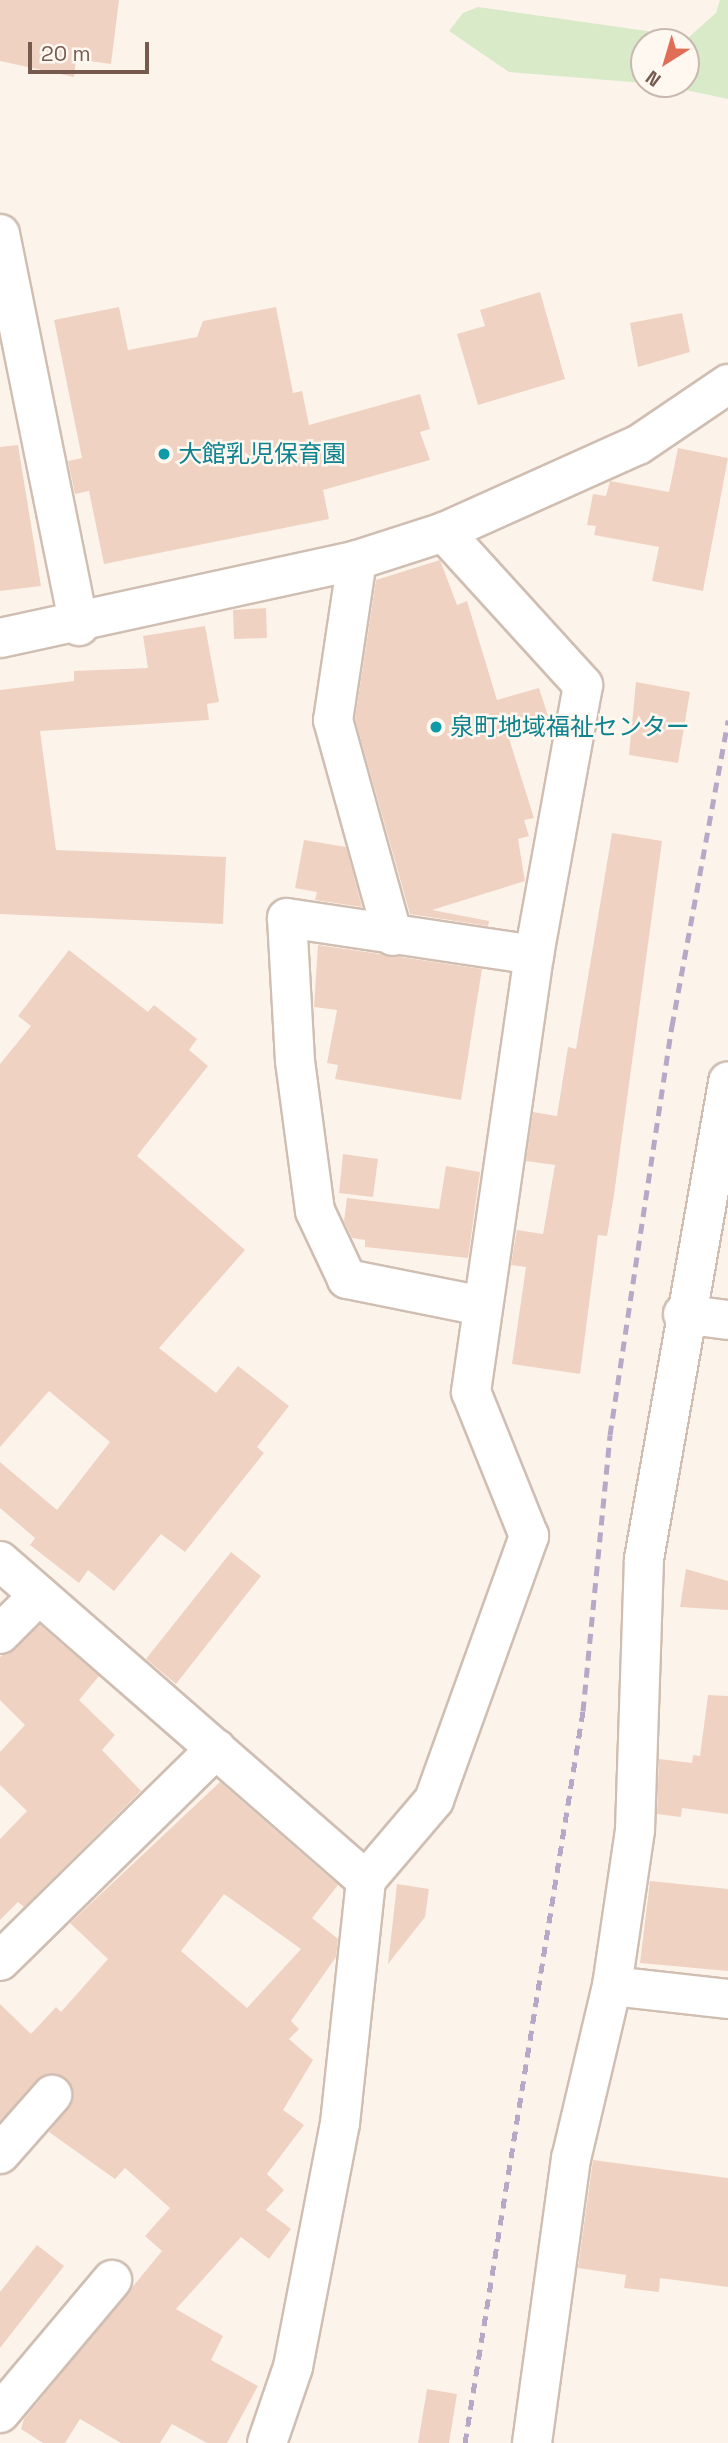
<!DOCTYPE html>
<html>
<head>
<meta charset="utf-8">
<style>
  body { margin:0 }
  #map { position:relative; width:728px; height:2443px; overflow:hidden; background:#fcf4ea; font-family:"Space Grotesk","Noto Sans JP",sans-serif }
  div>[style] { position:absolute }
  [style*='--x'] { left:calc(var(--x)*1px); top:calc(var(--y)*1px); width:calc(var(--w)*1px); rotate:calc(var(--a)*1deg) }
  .green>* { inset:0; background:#d8eac8 }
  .building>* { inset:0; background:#f0d2c3 }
  .roads { filter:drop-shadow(2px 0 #d0beb2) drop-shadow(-2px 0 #d0beb2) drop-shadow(0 2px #d0beb2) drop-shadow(0 -2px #d0beb2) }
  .minor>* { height:38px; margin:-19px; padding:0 19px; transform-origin:19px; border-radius:19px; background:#fff }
  .rail>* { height:5px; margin-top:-2.5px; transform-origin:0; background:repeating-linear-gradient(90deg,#b6a8c6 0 10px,transparent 0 17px) }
  .dots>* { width:19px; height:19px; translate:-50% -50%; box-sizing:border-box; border:4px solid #fef8f1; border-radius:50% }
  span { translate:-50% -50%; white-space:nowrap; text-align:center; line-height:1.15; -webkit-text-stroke:5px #fef8f1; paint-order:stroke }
  .culture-label { font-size:24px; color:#0d838f }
  .left { translate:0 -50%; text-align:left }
  .north { position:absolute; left:630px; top:28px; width:70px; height:70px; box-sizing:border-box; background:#fef8f1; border:2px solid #c8b9b0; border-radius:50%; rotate:217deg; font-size:19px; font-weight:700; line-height:28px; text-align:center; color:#765a4e }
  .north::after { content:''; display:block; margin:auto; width:24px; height:32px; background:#e06d55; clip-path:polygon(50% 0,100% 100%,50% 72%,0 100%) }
  .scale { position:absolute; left:28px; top:42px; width:121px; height:32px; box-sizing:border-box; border:4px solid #765a4e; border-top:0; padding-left:9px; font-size:21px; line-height:24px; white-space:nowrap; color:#765a4e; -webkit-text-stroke:5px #fef8f1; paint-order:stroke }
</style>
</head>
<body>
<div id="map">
  <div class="green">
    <div style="clip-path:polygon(720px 0,728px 0,728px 99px,657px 84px,686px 84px,686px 42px,644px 42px,644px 83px,509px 72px,449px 31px,463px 13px,478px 7px,689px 37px,716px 13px)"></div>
  </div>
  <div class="building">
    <div style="clip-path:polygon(0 0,119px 0,111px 64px,76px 59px,74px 77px,0 61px)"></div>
    <div style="clip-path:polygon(540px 292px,565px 379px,478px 405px,457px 334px,485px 326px,480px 310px)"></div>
    <div style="clip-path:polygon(119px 307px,128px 350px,197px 337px,203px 321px,276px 307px,293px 393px,302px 391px,309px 425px,420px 394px,430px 429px,420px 432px,430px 460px,323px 490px,329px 519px,104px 564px,89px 491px,75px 494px,68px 461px,82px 458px,54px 320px)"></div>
    <div style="clip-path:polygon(682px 313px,690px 352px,638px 367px,630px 323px)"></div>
    <div style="clip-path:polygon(18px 445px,41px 586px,0 591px,0 447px)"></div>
    <div style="clip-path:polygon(678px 448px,728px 458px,703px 591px,652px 581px,659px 547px,594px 535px,596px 526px,587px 525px,593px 494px,606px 496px,610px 481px,669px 492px)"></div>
    <div style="clip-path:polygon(440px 560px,457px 605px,467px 601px,497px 700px,539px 688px,549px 719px,507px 732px,534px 818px,524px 820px,529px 836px,518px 839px,525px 881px,432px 910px,489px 921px,488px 926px,410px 914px,355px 719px,376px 580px)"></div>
    <div style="clip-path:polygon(266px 608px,267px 638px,234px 639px,233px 610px)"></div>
    <div style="clip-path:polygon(205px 626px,219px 702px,207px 704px,209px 720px,40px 731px,56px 850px,226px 857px,223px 924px,0 914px,0 690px,74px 681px,74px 671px,148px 668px,143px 636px)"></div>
    <div style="clip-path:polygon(636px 682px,690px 692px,678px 763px,629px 755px)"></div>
    <div style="clip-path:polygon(612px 833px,662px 841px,614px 1195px,607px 1236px,598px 1235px,580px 1374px,512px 1364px,526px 1267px,511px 1265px,517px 1230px,543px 1234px,555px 1165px,526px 1161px,533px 1112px,557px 1116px,568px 1047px,576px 1049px)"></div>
    <div style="clip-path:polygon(304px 840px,346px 847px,362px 907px,315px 900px,317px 892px,295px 888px)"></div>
    <div style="clip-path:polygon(318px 945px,482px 969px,461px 1100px,335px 1079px,338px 1065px,327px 1063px,337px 1010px,314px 1007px)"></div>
    <div style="clip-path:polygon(69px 950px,148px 1012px,154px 1005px,197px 1039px,189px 1050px,208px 1066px,137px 1156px,245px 1250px,159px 1348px,216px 1393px,238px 1366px,289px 1406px,257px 1447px,264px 1453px,185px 1552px,161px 1534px,114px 1591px,88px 1570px,79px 1583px,30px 1545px,35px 1538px,0 1508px,0 1462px,57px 1510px,110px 1442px,49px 1391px,0 1447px,0 1064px,31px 1026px,18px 1016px)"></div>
    <div style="clip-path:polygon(343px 1154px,378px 1159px,373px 1197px,339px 1193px)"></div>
    <div style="clip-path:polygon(446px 1166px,480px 1172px,468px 1258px,365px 1247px,365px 1240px,352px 1238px,344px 1221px,347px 1198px,439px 1209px)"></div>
    <div style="clip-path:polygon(231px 1552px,261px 1576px,176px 1684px,146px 1659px)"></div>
    <div style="clip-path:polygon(686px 1569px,728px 1581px,728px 1610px,680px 1607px)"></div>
    <div style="clip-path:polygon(40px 1625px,99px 1676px,79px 1700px,115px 1735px,102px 1750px,141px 1791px,24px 1907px,18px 1902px,0 1920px,0 1839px,27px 1811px,0 1785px,0 1752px,25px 1725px,0 1700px,0 1657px)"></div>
    <div style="clip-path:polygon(708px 1695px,728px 1696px,728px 1814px,682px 1808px,681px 1817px,657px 1814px,659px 1759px,692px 1763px,693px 1755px,700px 1756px)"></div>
    <div style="clip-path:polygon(evenodd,220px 1782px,338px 1885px,312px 1918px,338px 1939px,336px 1957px,291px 2021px,299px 2029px,289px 2039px,313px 2060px,283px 2110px,304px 2125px,267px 2174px,284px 2190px,266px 2210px,291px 2229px,269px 2259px,241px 2237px,176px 2309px,223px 2336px,211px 2360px,258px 2386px,227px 2443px,207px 2443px,172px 2424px,160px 2443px,121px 2443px,80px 2419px,65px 2443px,43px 2443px,21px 2429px,24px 2419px,162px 2251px,145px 2236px,170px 2208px,125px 2168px,115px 2179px,49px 2132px,73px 2100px,66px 2078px,44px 2075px,0 2121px,0 2004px,31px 2034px,56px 2007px,61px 2012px,108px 1959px,70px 1923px,220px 1782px,224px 1894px,301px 1949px,247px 2008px,181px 1951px,224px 1894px)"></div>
    <div style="clip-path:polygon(650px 1881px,728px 1889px,728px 1971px,640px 1963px)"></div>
    <div style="clip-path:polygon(397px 1884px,429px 1889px,425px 1917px,388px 1964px)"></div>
    <div style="clip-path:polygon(593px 2160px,728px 2178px,728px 2287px,660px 2278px,659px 2292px,624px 2288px,626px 2275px,578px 2268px)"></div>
    <div style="clip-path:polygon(37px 2245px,64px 2266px,0 2348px,0 2292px)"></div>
    <div style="clip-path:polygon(427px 2389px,457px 2394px,449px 2443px,418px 2443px)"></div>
  </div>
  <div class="roads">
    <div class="minor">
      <div style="--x:0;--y:234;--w:400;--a:78.6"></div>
      <div style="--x:357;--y:560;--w:162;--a:98.5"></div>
      <div style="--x:333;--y:720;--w:224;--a:74.5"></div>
      <div style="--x:0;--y:638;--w:365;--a:-12.3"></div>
      <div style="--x:357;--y:560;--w:91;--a:-17.8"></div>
      <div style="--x:444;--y:532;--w:213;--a:-24.2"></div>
      <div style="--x:638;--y:445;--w:109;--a:-34.1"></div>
      <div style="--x:482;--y:1306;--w:138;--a:-168.7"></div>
      <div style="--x:347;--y:1279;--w:75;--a:-115.2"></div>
      <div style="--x:315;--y:1211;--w:151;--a:-97.6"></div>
      <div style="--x:295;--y:1061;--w:143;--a:-93.2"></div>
      <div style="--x:287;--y:918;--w:250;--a:8.5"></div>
      <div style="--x:683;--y:1314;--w:45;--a:7.6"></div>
      <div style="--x:0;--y:1561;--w:486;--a:41.1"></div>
      <div style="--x:366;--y:1880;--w:244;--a:96.1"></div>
      <div style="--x:340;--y:2123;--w:248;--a:100.9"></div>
      <div style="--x:293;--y:2367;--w:80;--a:108.9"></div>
      <div style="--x:0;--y:1634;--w:55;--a:-45"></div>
      <div style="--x:366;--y:1880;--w:105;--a:-49.6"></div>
      <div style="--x:434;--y:1800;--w:281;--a:-70.2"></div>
      <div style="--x:529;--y:1536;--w:155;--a:-111.9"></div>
      <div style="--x:471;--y:1392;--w:442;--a:-81.8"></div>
      <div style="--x:534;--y:955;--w:274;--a:-79.7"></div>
      <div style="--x:583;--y:685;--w:207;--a:-132.3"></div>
      <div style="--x:0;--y:1961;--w:303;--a:-44.5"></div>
      <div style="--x:612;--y:1986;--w:117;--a:6.4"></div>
      <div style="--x:0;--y:2154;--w:79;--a:-48.6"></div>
      <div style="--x:0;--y:2413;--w:174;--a:-49.9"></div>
      <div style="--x:532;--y:2443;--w:287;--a:-82.2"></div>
      <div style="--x:571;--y:2159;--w:178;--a:-76.7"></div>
      <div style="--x:612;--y:1986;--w:158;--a:-81.6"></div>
      <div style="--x:635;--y:1830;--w:271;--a:-88.1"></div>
      <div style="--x:644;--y:1559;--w:485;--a:-80"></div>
    </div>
  </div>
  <div class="rail">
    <div style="--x:465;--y:2443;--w:741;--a:-80.84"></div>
    <div style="--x:583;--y:1711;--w:277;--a:-84.4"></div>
    <div style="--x:610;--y:1435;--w:414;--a:-81.4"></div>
    <div style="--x:672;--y:1026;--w:311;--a:-79.6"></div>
  </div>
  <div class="dots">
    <div style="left:164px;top:454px;background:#0f9aa8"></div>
    <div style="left:436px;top:727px;background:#0f9aa8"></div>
  </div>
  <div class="culture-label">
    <span class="left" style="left:178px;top:454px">大館乳児保育園</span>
    <span class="left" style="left:450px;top:727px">泉町地域福祉センター</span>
  </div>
  <div class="north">N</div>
  <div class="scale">20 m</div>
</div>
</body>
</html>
